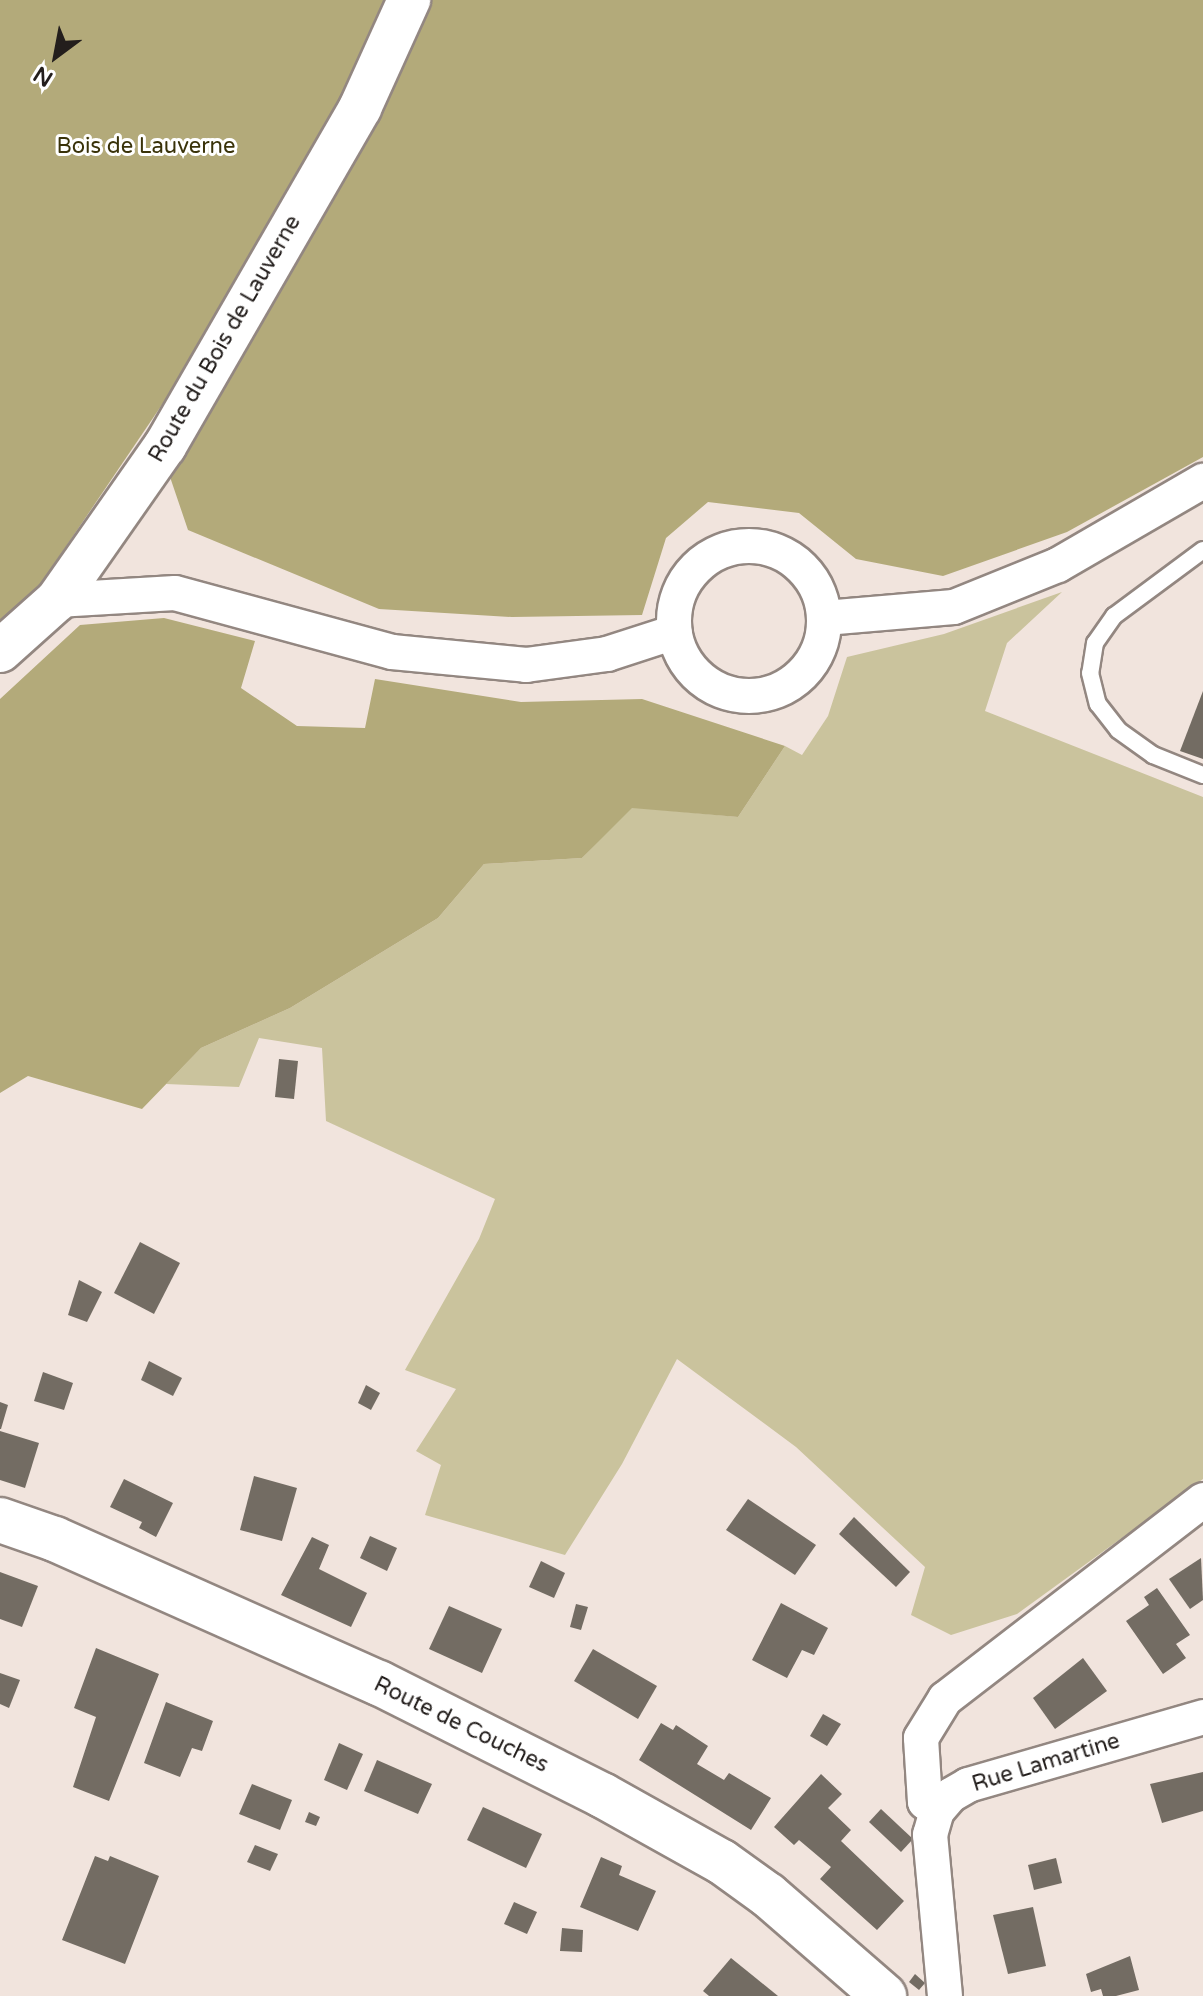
<!DOCTYPE html>
<html>
<head>
<meta charset="utf-8">
<style>
  body { margin:0 }
  #map { position:relative; width:1203px; height:1996px; overflow:hidden; background:#f1e4dd; font-family:"Varela Round",sans-serif }
  div>[style] { position:absolute }
  [style*='--x'] { left:calc(var(--x)*1px); top:calc(var(--y)*1px); width:calc(var(--w)*1px); rotate:calc(var(--a)*1deg) }
  .green>* { inset:0; background:#cac39d }
  .forest>* { inset:0; background:#b3aa7a }
  .building>* { inset:0; background:#736c63 }
  .roads { filter:drop-shadow(2px 0 #938781) drop-shadow(-2px 0 #938781) drop-shadow(0 2px #938781) drop-shadow(0 -2px #938781) }
  .service>* { height:16px; margin:-8px; padding:0 8px; transform-origin:8px; border-radius:8px; background:#fff }
  .minor>* { height:34px; margin:-17px; padding:0 17px; transform-origin:17px; border-radius:17px; background:#fff }
  .minor>.ring { margin:-17px; padding:0; box-sizing:content-box; background:none; border:34px solid #fff; border-radius:50% }
  .tertiary>* { height:42px; margin:-21px; padding:0 21px; transform-origin:21px; border-radius:21px; background:#fff }
  .secondary>* { height:44px; margin:-22px; padding:0 22px; transform-origin:22px; border-radius:22px; background:#fff }
  span { translate:-50% -50%; white-space:nowrap; text-align:center; line-height:1.15; -webkit-text-stroke:6px #fff; paint-order:stroke }
  .park-label { font-size:22px; color:#393209 }
  .street-label { font-size:22px; color:#231e1c }
  .north { position:absolute; left:16px; top:16px; width:80px; height:80px; -webkit-text-stroke:6px #fff; paint-order:stroke; rotate:212deg; font-size:22px; font-weight:700; line-height:32px; text-align:center; color:#231e1c }
  .north::after { content:''; display:block; margin:auto; width:28px; height:36px; background:#231e1c; clip-path:polygon(50% 0,100% 100%,50% 72%,0 100%) }
</style>
</head>
<body>
<div id="map">
  <div class="green">
    <div style="clip-path:polygon(1062px 592px,1007px 643px,985px 711px,1203px 797px,1203px 1479px,1017px 1614px,951px 1635px,911px 1615px,925px 1567px,796px 1447px,677px 1359px,622px 1464px,565px 1555px,425px 1515px,441px 1465px,416px 1451px,456px 1389px,405px 1370px,479px 1239px,495px 1199px,326px 1121px,322px 1048px,259px 1038px,239px 1087px,166px 1084px,201px 1048px,290px 1008px,438px 918px,484px 864px,582px 858px,631px 807px,738px 817px,785px 746px,802px 755px,828px 716px,847px 657px,944px 634px)"></div>
  </div>
  <div class="forest">
    <div style="clip-path:polygon(0 0,387px 0,338px 106px,199px 350px,42px 582px,0 622px)"></div>
    <div style="clip-path:polygon(426px 0,1203px 0,1203px 457px,1067px 532px,943px 576px,856px 559px,799px 513px,708px 502px,666px 538px,642px 615px,512px 617px,379px 609px,188px 530px,170px 477px,361px 140px)"></div>
    <div style="clip-path:polygon(164px 618px,255px 641px,241px 688px,297px 726px,365px 728px,375px 679px,521px 702px,642px 699px,785px 746px,738px 817px,632px 808px,582px 858px,484px 864px,438px 918px,290px 1008px,201px 1048px,142px 1109px,28px 1076px,0 1093px,0 699px,80px 625px)"></div>
  </div>
  <div class="building">
    <div style="clip-path:polygon(1203px 691px,1203px 759px,1180px 751px)"></div>
    <div style="clip-path:polygon(279px 1059px,298px 1061px,294px 1099px,275px 1097px)"></div>
    <div style="clip-path:polygon(140px 1242px,180px 1263px,154px 1314px,114px 1293px)"></div>
    <div style="clip-path:polygon(79px 1280px,102px 1292px,87px 1322px,68px 1315px)"></div>
    <div style="clip-path:polygon(149px 1361px,182px 1378px,173px 1396px,141px 1380px)"></div>
    <div style="clip-path:polygon(43px 1372px,73px 1383px,64px 1410px,34px 1401px)"></div>
    <div style="clip-path:polygon(366px 1385px,380px 1393px,371px 1410px,358px 1403px)"></div>
    <div style="clip-path:polygon(0 1402px,8px 1405px,1px 1429px,0 1429px)"></div>
    <div style="clip-path:polygon(0 1431px,39px 1443px,25px 1488px,0 1480px)"></div>
    <div style="clip-path:polygon(254px 1476px,297px 1488px,282px 1541px,240px 1530px)"></div>
    <div style="clip-path:polygon(124px 1479px,173px 1503px,156px 1537px,139px 1528px,142px 1522px,110px 1507px)"></div>
    <div style="clip-path:polygon(748px 1499px,816px 1545px,795px 1575px,726px 1530px)"></div>
    <div style="clip-path:polygon(854px 1517px,910px 1572px,896px 1587px,839px 1534px)"></div>
    <div style="clip-path:polygon(370px 1536px,397px 1548px,387px 1571px,360px 1558px)"></div>
    <div style="clip-path:polygon(312px 1537px,329px 1545px,319px 1569px,367px 1593px,351px 1627px,281px 1595px)"></div>
    <div style="clip-path:polygon(1201px 1558px,1203px 1600px,1190px 1609px,1169px 1579px)"></div>
    <div style="clip-path:polygon(541px 1561px,565px 1573px,554px 1598px,529px 1587px)"></div>
    <div style="clip-path:polygon(0 1572px,38px 1586px,22px 1627px,0 1619px)"></div>
    <div style="clip-path:polygon(1157px 1588px,1190px 1635px,1176px 1644px,1186px 1658px,1163px 1674px,1126px 1621px,1149px 1605px,1144px 1597px)"></div>
    <div style="clip-path:polygon(781px 1603px,828px 1628px,814px 1655px,802px 1650px,787px 1678px,752px 1660px)"></div>
    <div style="clip-path:polygon(576px 1604px,588px 1607px,581px 1630px,570px 1627px)"></div>
    <div style="clip-path:polygon(449px 1606px,502px 1629px,482px 1673px,429px 1649px)"></div>
    <div style="clip-path:polygon(96px 1648px,159px 1674px,109px 1801px,73px 1787px,96px 1717px,74px 1708px)"></div>
    <div style="clip-path:polygon(593px 1649px,657px 1686px,638px 1719px,574px 1681px)"></div>
    <div style="clip-path:polygon(1083px 1658px,1107px 1691px,1055px 1729px,1033px 1698px)"></div>
    <div style="clip-path:polygon(0 1673px,20px 1680px,9px 1708px,0 1704px)"></div>
    <div style="clip-path:polygon(166px 1702px,213px 1721px,202px 1751px,192px 1748px,180px 1777px,144px 1763px)"></div>
    <div style="clip-path:polygon(823px 1714px,841px 1724px,827px 1746px,810px 1736px)"></div>
    <div style="clip-path:polygon(661px 1723px,673px 1730px,676px 1725px,708px 1746px,697px 1764px,724px 1780px,729px 1773px,771px 1798px,751px 1830px,639px 1760px)"></div>
    <div style="clip-path:polygon(339px 1743px,363px 1754px,347px 1790px,324px 1780px)"></div>
    <div style="clip-path:polygon(377px 1760px,432px 1784px,418px 1814px,364px 1791px)"></div>
    <div style="clip-path:polygon(1203px 1772px,1203px 1811px,1162px 1823px,1150px 1784px)"></div>
    <div style="clip-path:polygon(821px 1774px,842px 1794px,828px 1808px,851px 1830px,841px 1841px,904px 1901px,877px 1930px,820px 1879px,831px 1867px,799px 1840px,794px 1845px,774px 1827px)"></div>
    <div style="clip-path:polygon(252px 1784px,292px 1800px,280px 1830px,239px 1814px)"></div>
    <div style="clip-path:polygon(483px 1807px,542px 1834px,526px 1868px,467px 1840px)"></div>
    <div style="clip-path:polygon(881px 1809px,913px 1839px,901px 1852px,869px 1822px)"></div>
    <div style="clip-path:polygon(309px 1812px,320px 1817px,316px 1826px,305px 1822px)"></div>
    <div style="clip-path:polygon(255px 1845px,278px 1854px,270px 1871px,247px 1862px)"></div>
    <div style="clip-path:polygon(95px 1856px,108px 1861px,110px 1856px,159px 1876px,125px 1964px,62px 1940px)"></div>
    <div style="clip-path:polygon(601px 1857px,622px 1866px,619px 1875px,656px 1891px,638px 1931px,580px 1907px)"></div>
    <div style="clip-path:polygon(1056px 1858px,1062px 1883px,1034px 1890px,1028px 1865px)"></div>
    <div style="clip-path:polygon(514px 1902px,537px 1912px,527px 1934px,504px 1924px)"></div>
    <div style="clip-path:polygon(1033px 1907px,1046px 1966px,1008px 1974px,993px 1915px)"></div>
    <div style="clip-path:polygon(562px 1928px,583px 1930px,582px 1952px,560px 1951px)"></div>
    <div style="clip-path:polygon(1130px 1956px,1139px 1990px,1116px 1996px,1103px 1996px,1101px 1989px,1091px 1992px,1086px 1974px)"></div>
    <div style="clip-path:polygon(731px 1958px,757px 1979px,778px 1996px,709px 1996px,703px 1991px)"></div>
    <div style="clip-path:polygon(915px 1974px,925px 1983px,919px 1990px,909px 1982px)"></div>
  </div>
  <div class="roads">
    <div class="service">
      <div style="--x:1203;--y:550;--w:111;--a:143.4"></div>
      <div style="--x:1114;--y:616;--w:33;--a:125"></div>
      <div style="--x:1095;--y:643;--w:30;--a:99"></div>
      <div style="--x:1090;--y:673;--w:32;--a:76"></div>
      <div style="--x:1098;--y:704;--w:33;--a:52"></div>
      <div style="--x:1118;--y:730;--w:43;--a:35.5"></div>
      <div style="--x:1153;--y:755;--w:54;--a:21.8"></div>
    </div>
    <div class="minor">
      <div class="ring" style="left:674px;top:546px;width:116px;height:116px"></div>
      <div style="--x:57;--y:600;--w:118;--a:-3.4"></div>
      <div style="--x:175;--y:593;--w:225;--a:15.2"></div>
      <div style="--x:392;--y:652;--w:135;--a:5.5"></div>
      <div style="--x:526;--y:665;--w:82;--a:-7.7"></div>
      <div style="--x:607;--y:654;--w:71;--a:-17.9"></div>
      <div style="--x:825;--y:618;--w:129;--a:-4.9"></div>
      <div style="--x:954;--y:607;--w:112;--a:-22"></div>
      <div style="--x:1058;--y:565;--w:168;--a:-30.1"></div>
      <div style="--x:937;--y:1811;--w:15;--a:-143"></div>
      <div style="--x:925;--y:1802;--w:64;--a:-93.6"></div>
      <div style="--x:921;--y:1738;--w:46;--a:-58.4"></div>
      <div style="--x:945;--y:1699;--w:326;--a:-37.6"></div>
      <div style="--x:945;--y:1996;--w:162;--a:-95.3"></div>
      <div style="--x:930;--y:1835;--w:25;--a:-74"></div>
      <div style="--x:937;--y:1811;--w:21;--a:-49"></div>
      <div style="--x:951;--y:1795;--w:20;--a:-30"></div>
      <div style="--x:968;--y:1785;--w:245;--a:-16.1"></div>
    </div>
    <div class="tertiary">
      <div style="--x:0;--y:651;--w:76;--a:-41.8"></div>
      <div style="--x:57;--y:600;--w:188;--a:-55"></div>
      <div style="--x:165;--y:446;--w:390;--a:-60"></div>
      <div style="--x:360;--y:108;--w:119;--a:-65.6"></div>
    </div>
    <div class="secondary">
      <div style="--x:0;--y:1520;--w:58;--a:19.1"></div>
      <div style="--x:55;--y:1539;--w:355;--a:24"></div>
      <div style="--x:379;--y:1683;--w:250;--a:26.7"></div>
      <div style="--x:602;--y:1795;--w:137;--a:29.2"></div>
      <div style="--x:722;--y:1862;--w:57;--a:35.7"></div>
      <div style="--x:768;--y:1895;--w:154;--a:41"></div>
    </div>
  </div>
  <div class="park-label">
    <span style="left:146px;top:147px">Bois de Lauverne</span>
  </div>
  <div class="street-label">
    <span style="left:225px;top:339px;rotate:-60deg">Route du Bois de Lauverne</span>
    <span style="left:461px;top:1725px;rotate:26deg">Route de Couches</span>
    <span style="left:1046px;top:1763px;rotate:-17deg">Rue Lamartine</span>
  </div>
  <div class="north">N</div>
</div>
</body>
</html>
